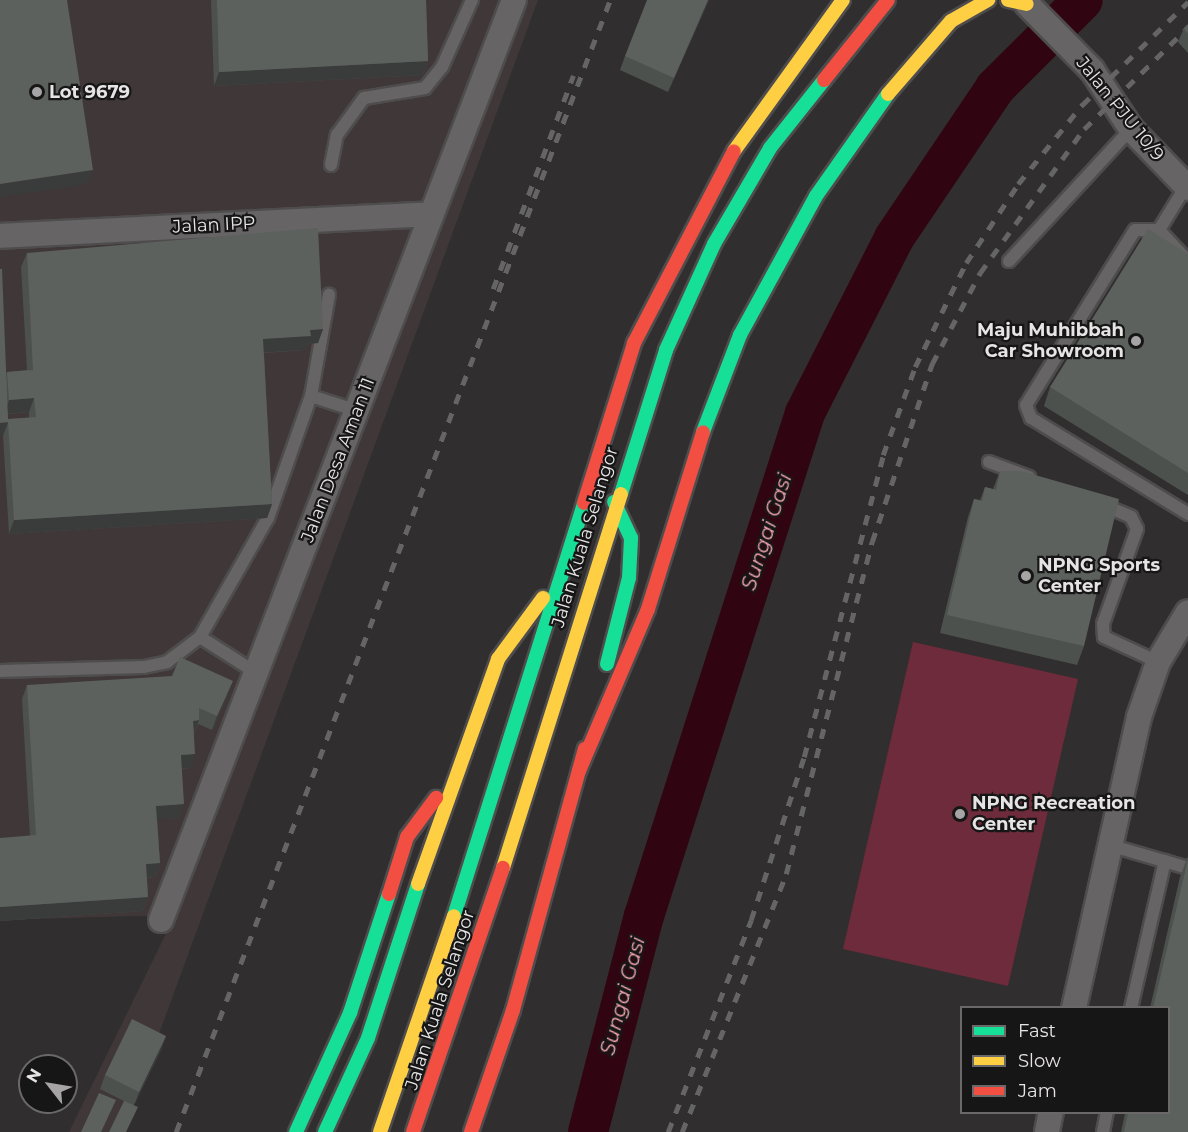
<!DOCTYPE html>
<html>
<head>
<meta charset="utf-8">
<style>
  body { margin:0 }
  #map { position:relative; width:1188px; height:1132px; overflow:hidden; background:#302e2e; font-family:Montserrat,sans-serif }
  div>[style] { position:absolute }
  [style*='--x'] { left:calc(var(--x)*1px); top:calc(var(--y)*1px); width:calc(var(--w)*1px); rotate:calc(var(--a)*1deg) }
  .built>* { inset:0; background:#3f3738 }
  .green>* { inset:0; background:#6e2b3b }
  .river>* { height:40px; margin:-20px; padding:0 20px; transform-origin:20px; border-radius:20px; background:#300511 }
  .roads { filter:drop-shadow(2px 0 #4e4c4c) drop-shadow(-2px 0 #4e4c4c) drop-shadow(0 2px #4e4c4c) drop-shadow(0 -2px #4e4c4c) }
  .lane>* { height:12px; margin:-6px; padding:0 6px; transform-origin:6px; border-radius:6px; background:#666465 }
  .street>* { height:24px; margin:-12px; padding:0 12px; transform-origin:12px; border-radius:12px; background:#666465 }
  .fast>* { height:14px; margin:-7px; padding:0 7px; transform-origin:7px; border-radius:7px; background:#16e098 }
  .slow>* { height:14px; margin:-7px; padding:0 7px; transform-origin:7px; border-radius:7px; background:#ffcf43 }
  .jam>* { height:14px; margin:-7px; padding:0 7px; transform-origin:7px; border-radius:7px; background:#f24e42 }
  .rail>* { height:4.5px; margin-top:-2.25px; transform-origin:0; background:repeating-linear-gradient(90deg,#666565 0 10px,transparent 0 20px) }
  .wall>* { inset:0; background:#4c514e }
  .shaded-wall>* { inset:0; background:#3a3c3b }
  .building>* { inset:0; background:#5c615e }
  .dots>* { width:16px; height:16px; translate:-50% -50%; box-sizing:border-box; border:3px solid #171616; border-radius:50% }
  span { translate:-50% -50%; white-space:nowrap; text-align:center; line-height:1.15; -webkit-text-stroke:4.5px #171616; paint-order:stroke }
  .poi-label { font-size:18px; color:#e6e4e4; font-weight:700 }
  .left { translate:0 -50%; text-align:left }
  .right { translate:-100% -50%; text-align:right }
  .street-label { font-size:18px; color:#e6e4e4 }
  .water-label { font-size:20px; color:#f6a6b2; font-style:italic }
  .legend { position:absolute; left:960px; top:1006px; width:210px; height:108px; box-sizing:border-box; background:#171616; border:2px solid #6a6868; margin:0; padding:8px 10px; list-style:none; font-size:18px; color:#e6e4e4 }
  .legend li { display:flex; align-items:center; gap:12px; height:30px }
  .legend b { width:30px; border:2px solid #6a6868 }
  .north { position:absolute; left:18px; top:1054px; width:60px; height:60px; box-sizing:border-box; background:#171616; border:2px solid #6a6868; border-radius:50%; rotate:301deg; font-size:16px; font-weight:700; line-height:24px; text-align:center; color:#e6e4e4 }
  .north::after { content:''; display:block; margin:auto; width:21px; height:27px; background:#a6a4a4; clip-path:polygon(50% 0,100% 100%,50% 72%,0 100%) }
</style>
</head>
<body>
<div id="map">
  <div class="built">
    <div style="clip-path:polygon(0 0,538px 0,123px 1132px,69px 1132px,175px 915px,0 920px)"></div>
  </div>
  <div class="green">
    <div style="clip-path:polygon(913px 642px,1078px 679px,1008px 986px,843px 949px)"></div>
  </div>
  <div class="river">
    <div style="--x:588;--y:1132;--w:223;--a:-75.5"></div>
    <div style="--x:644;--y:916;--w:528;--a:-72.25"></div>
    <div style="--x:805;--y:413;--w:196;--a:-63"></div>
    <div style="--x:894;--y:238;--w:181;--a:-56"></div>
    <div style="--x:995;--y:88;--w:124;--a:-45"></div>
  </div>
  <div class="roads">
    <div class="lane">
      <div style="--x:331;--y:165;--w:31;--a:-79"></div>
      <div style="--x:337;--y:135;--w:46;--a:-53.9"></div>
      <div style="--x:364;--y:98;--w:62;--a:-9.3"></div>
      <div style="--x:425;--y:88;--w:27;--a:-51"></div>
      <div style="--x:442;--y:67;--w:73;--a:-65.9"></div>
      <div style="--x:1159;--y:230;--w:52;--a:-58.5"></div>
      <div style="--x:1009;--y:261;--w:180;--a:-47.3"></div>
      <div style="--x:1188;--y:261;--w:42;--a:-133.1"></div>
      <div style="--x:1159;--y:230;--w:24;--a:180"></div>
      <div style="--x:1135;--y:230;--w:206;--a:121.9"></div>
      <div style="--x:1026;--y:405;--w:14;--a:69"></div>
      <div style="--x:1031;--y:418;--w:184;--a:31.4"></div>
      <div style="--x:311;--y:396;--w:49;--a:17.7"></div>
      <div style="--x:989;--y:462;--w:43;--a:20.6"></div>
      <div style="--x:1101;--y:504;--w:33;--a:23"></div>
      <div style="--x:1131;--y:517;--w:13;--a:63"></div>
      <div style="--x:1137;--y:529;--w:101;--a:109.7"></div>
      <div style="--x:1103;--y:624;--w:13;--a:86"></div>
      <div style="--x:1104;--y:637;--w:60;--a:24.8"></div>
      <div style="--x:0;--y:671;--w:144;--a:-1.6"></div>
      <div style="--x:144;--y:667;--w:24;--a:-12"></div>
      <div style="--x:167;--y:662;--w:41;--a:-37.1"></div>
      <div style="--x:255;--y:672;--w:65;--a:-147.5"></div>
      <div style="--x:200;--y:637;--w:137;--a:-60.3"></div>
      <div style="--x:268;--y:518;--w:129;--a:-70.6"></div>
      <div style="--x:311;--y:396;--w:103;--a:-79.9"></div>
      <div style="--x:1109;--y:845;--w:82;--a:16.2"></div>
      <div style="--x:1131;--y:1008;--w:151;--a:-77"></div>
      <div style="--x:1103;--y:1132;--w:20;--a:-79"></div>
    </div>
    <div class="street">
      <div style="--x:1027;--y:4;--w:93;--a:45.4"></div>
      <div style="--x:1092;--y:70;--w:71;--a:56.5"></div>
      <div style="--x:1131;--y:129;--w:82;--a:46"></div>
      <div style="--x:0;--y:236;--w:430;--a:-2.9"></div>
      <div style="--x:161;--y:920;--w:985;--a:-69.01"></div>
      <div style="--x:1074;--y:1008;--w:298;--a:-77.4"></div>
      <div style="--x:1139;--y:717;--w:58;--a:-70.9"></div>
      <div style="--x:1158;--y:662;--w:58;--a:-59"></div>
      <div style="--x:1047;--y:1132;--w:20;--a:-79"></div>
    </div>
    <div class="fast">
      <div style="--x:703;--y:432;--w:104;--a:-69.1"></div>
      <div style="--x:740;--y:335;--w:158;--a:-61.3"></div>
      <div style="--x:816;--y:196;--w:125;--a:-54.8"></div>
      <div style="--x:621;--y:494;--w:151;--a:-72.6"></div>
      <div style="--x:666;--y:350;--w:116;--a:-65.6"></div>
      <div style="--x:714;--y:244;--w:111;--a:-59.7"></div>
      <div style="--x:770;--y:148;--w:87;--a:-51.5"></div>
      <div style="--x:607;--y:664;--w:89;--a:-75.7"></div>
      <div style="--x:629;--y:578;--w:40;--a:-87.1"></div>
      <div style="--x:631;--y:538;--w:40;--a:-115"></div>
      <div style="--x:454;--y:916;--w:433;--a:-72.5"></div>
      <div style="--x:296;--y:1132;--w:131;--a:-65.6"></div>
      <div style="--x:350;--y:1013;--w:125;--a:-71.9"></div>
      <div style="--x:325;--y:1132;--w:103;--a:-65.4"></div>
      <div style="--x:368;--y:1038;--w:162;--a:-72"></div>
    </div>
    <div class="slow">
      <div style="--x:1008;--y:0;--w:19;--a:12"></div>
      <div style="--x:888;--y:94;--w:96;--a:-49.2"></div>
      <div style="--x:951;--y:21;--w:43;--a:-29.6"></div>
      <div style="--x:734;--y:151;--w:186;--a:-54.2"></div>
      <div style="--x:503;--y:868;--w:392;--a:-72.5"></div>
      <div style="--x:418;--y:884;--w:239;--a:-70.4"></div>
      <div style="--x:498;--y:659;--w:76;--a:-53.6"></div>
      <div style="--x:380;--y:1132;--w:228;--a:-71.1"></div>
    </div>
    <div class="jam">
      <div style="--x:824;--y:80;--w:102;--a:-51.3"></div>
      <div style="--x:584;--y:503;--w:168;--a:-72.6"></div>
      <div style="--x:634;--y:343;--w:216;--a:-62.5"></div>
      <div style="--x:579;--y:771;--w:176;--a:-66.9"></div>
      <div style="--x:648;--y:609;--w:185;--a:-72.7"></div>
      <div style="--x:389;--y:894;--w:60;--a:-72.5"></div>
      <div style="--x:407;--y:837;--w:49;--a:-53.4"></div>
      <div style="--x:413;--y:1132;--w:279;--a:-71.2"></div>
      <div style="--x:471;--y:1132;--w:129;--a:-71"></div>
      <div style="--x:513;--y:1010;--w:271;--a:-74.6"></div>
    </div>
  </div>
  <div class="rail">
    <div style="--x:493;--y:289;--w:228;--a:-69.4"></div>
    <div style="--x:176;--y:1132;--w:1212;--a:-69.02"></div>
    <div style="--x:668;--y:1132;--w:228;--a:-68.6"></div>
    <div style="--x:751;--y:920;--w:171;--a:-72"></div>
    <div style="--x:804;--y:757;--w:312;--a:-75.3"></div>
    <div style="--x:883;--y:455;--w:94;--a:-70"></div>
    <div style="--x:915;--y:367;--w:116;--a:-63.9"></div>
    <div style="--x:966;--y:263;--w:95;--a:-56.6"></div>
    <div style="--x:1018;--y:184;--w:102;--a:-51"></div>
    <div style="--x:1082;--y:105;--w:148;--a:-44.2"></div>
    <div style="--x:682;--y:1132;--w:278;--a:-68"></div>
    <div style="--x:786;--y:874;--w:343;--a:-75.5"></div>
    <div style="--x:872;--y:542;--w:188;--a:-71.4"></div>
    <div style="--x:932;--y:364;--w:103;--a:-62.2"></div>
    <div style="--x:980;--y:273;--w:178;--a:-54.2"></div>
    <div style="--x:1084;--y:129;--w:146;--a:-44.4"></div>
  </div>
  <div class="wall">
    <div style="clip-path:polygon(211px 0,426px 0,428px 61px,423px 75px,214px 86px)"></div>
    <div style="clip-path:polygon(709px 0,668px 92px,620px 70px,625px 56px)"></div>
    <div style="clip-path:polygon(1184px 28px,1188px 34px,1188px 53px,1178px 42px)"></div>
    <div style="clip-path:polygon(evenodd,27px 253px,323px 329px,318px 343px,308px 344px,305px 350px,264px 353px,272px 504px,267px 518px,9px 534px,3px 436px,6px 374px,7px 372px,27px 370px,21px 267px,27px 253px,29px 412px,29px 418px,8px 419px,8px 414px,29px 412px)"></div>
    <div style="clip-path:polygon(1188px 254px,1188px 495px,1044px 406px,1050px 387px)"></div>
    <div style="clip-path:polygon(1000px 471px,1084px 646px,1077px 665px,940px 633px,968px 517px,974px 499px,980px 500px,985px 487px,993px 489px)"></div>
    <div style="clip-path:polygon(27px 685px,228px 695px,212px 730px,198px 724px,194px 734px,190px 768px,182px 769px,179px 818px,157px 819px,160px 863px,155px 877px,147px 878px,148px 897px,143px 911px,0 921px,0 839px,30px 836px,22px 699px)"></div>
    <div style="clip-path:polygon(1188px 856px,1188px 1132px,1121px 1132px,1125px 1113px,1168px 1113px,1168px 1008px,1150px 1008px,1180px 877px)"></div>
    <div style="clip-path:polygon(166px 1036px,161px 1050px,134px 1105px,134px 1117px,124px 1101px,100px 1089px,105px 1075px)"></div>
  </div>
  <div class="shaded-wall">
    <div style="clip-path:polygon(708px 0,709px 0,668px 92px,674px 78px)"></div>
    <div style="clip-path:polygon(428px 61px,423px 75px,214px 86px,219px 72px)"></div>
    <div style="clip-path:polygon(93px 170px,87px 184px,0 197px,0 184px)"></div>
    <div style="clip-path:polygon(323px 329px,318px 343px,308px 344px,305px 350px,258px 353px,263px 339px,310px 330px)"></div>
    <div style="clip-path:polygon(34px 398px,29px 412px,4px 414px,9px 400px)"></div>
    <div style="clip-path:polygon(8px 422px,3px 436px,0 436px,0 423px)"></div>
    <div style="clip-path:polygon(272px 504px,267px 518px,9px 534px,14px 520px)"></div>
    <div style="clip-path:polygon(233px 681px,228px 695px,212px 730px,217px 716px)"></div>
    <div style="clip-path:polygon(199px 720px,194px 734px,193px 721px)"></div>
    <div style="clip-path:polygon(195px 754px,190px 768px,176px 769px,181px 755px)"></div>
    <div style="clip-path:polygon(184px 804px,179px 818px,151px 820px,156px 806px)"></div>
    <div style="clip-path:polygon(160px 863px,155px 877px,141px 878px,146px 864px)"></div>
    <div style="clip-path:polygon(148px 897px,143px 911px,0 921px,0 907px)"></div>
    <div style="clip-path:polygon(166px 1036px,161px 1050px,134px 1106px,139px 1092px)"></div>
  </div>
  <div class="building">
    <div style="clip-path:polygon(0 0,67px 0,93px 170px,0 184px)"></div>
    <div style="clip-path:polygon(217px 0,426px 0,428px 61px,219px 72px)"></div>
    <div style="clip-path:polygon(647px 0,708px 0,674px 78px,625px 56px)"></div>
    <div style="clip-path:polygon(1188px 24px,1188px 34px,1184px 28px)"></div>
    <div style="clip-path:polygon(318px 228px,323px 329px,310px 330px,311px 336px,263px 339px,272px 504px,14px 520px,8px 422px,0 423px,0 269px,2px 269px,8px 419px,36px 417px,34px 398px,9px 400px,7px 372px,33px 370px,27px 253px)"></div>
    <div style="clip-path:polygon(1148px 229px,1188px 254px,1188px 473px,1050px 387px)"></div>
    <div style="clip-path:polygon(1000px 471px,1021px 471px,1119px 499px,1084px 646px,947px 615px,974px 499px,982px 501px,985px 487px,996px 490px)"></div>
    <div style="clip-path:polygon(180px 657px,233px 681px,217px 716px,199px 708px,199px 720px,193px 721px,195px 754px,181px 755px,184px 804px,156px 806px,160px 863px,146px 864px,148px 897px,0 907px,0 838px,36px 835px,27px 685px,172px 676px)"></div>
    <div style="clip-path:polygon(1188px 859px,1188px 1132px,1124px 1132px,1128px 1113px,1168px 1113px,1168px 1008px,1153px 1008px)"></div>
    <div style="clip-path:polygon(132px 1019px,166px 1036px,139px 1092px,105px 1075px)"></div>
    <div style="clip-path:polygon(99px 1093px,116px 1100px,101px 1132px,81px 1132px)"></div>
    <div style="clip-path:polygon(124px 1101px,138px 1107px,126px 1132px,109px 1132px)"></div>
  </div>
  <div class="dots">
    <div style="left:37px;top:92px;background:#a6a4a4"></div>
    <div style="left:1136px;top:341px;background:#a6a4a4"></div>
    <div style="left:1026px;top:576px;background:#a6a4a4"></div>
    <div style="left:960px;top:814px;background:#a6a4a4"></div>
  </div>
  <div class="poi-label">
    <span class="left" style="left:49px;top:92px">Lot 9679</span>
    <span class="right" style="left:1124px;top:341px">Maju Muhibbah<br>Car Showroom</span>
    <span class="left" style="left:1038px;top:576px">NPNG Sports<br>Center</span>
    <span class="left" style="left:972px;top:814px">NPNG Recreation<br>Center</span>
  </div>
  <div class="street-label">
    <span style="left:1120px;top:109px;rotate:51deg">Jalan PJU 10/9</span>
    <span style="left:214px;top:225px;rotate:-3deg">Jalan IPP</span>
    <span style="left:338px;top:460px;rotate:-69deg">Jalan Desa Aman 11</span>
    <span style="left:585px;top:537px;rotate:-73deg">Jalan Kuala Selangor</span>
    <span style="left:440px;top:1000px;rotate:-72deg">Jalan Kuala Selangor</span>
  </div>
  <div class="water-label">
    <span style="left:767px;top:532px;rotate:-72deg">Sungai Gasi</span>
    <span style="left:623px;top:996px;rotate:-75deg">Sungai Gasi</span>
  </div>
  <ul class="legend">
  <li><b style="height:8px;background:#16e098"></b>Fast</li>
  <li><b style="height:8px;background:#ffcf43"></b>Slow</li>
  <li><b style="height:8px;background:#f24e42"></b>Jam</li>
  </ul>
  <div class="north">N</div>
</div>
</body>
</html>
